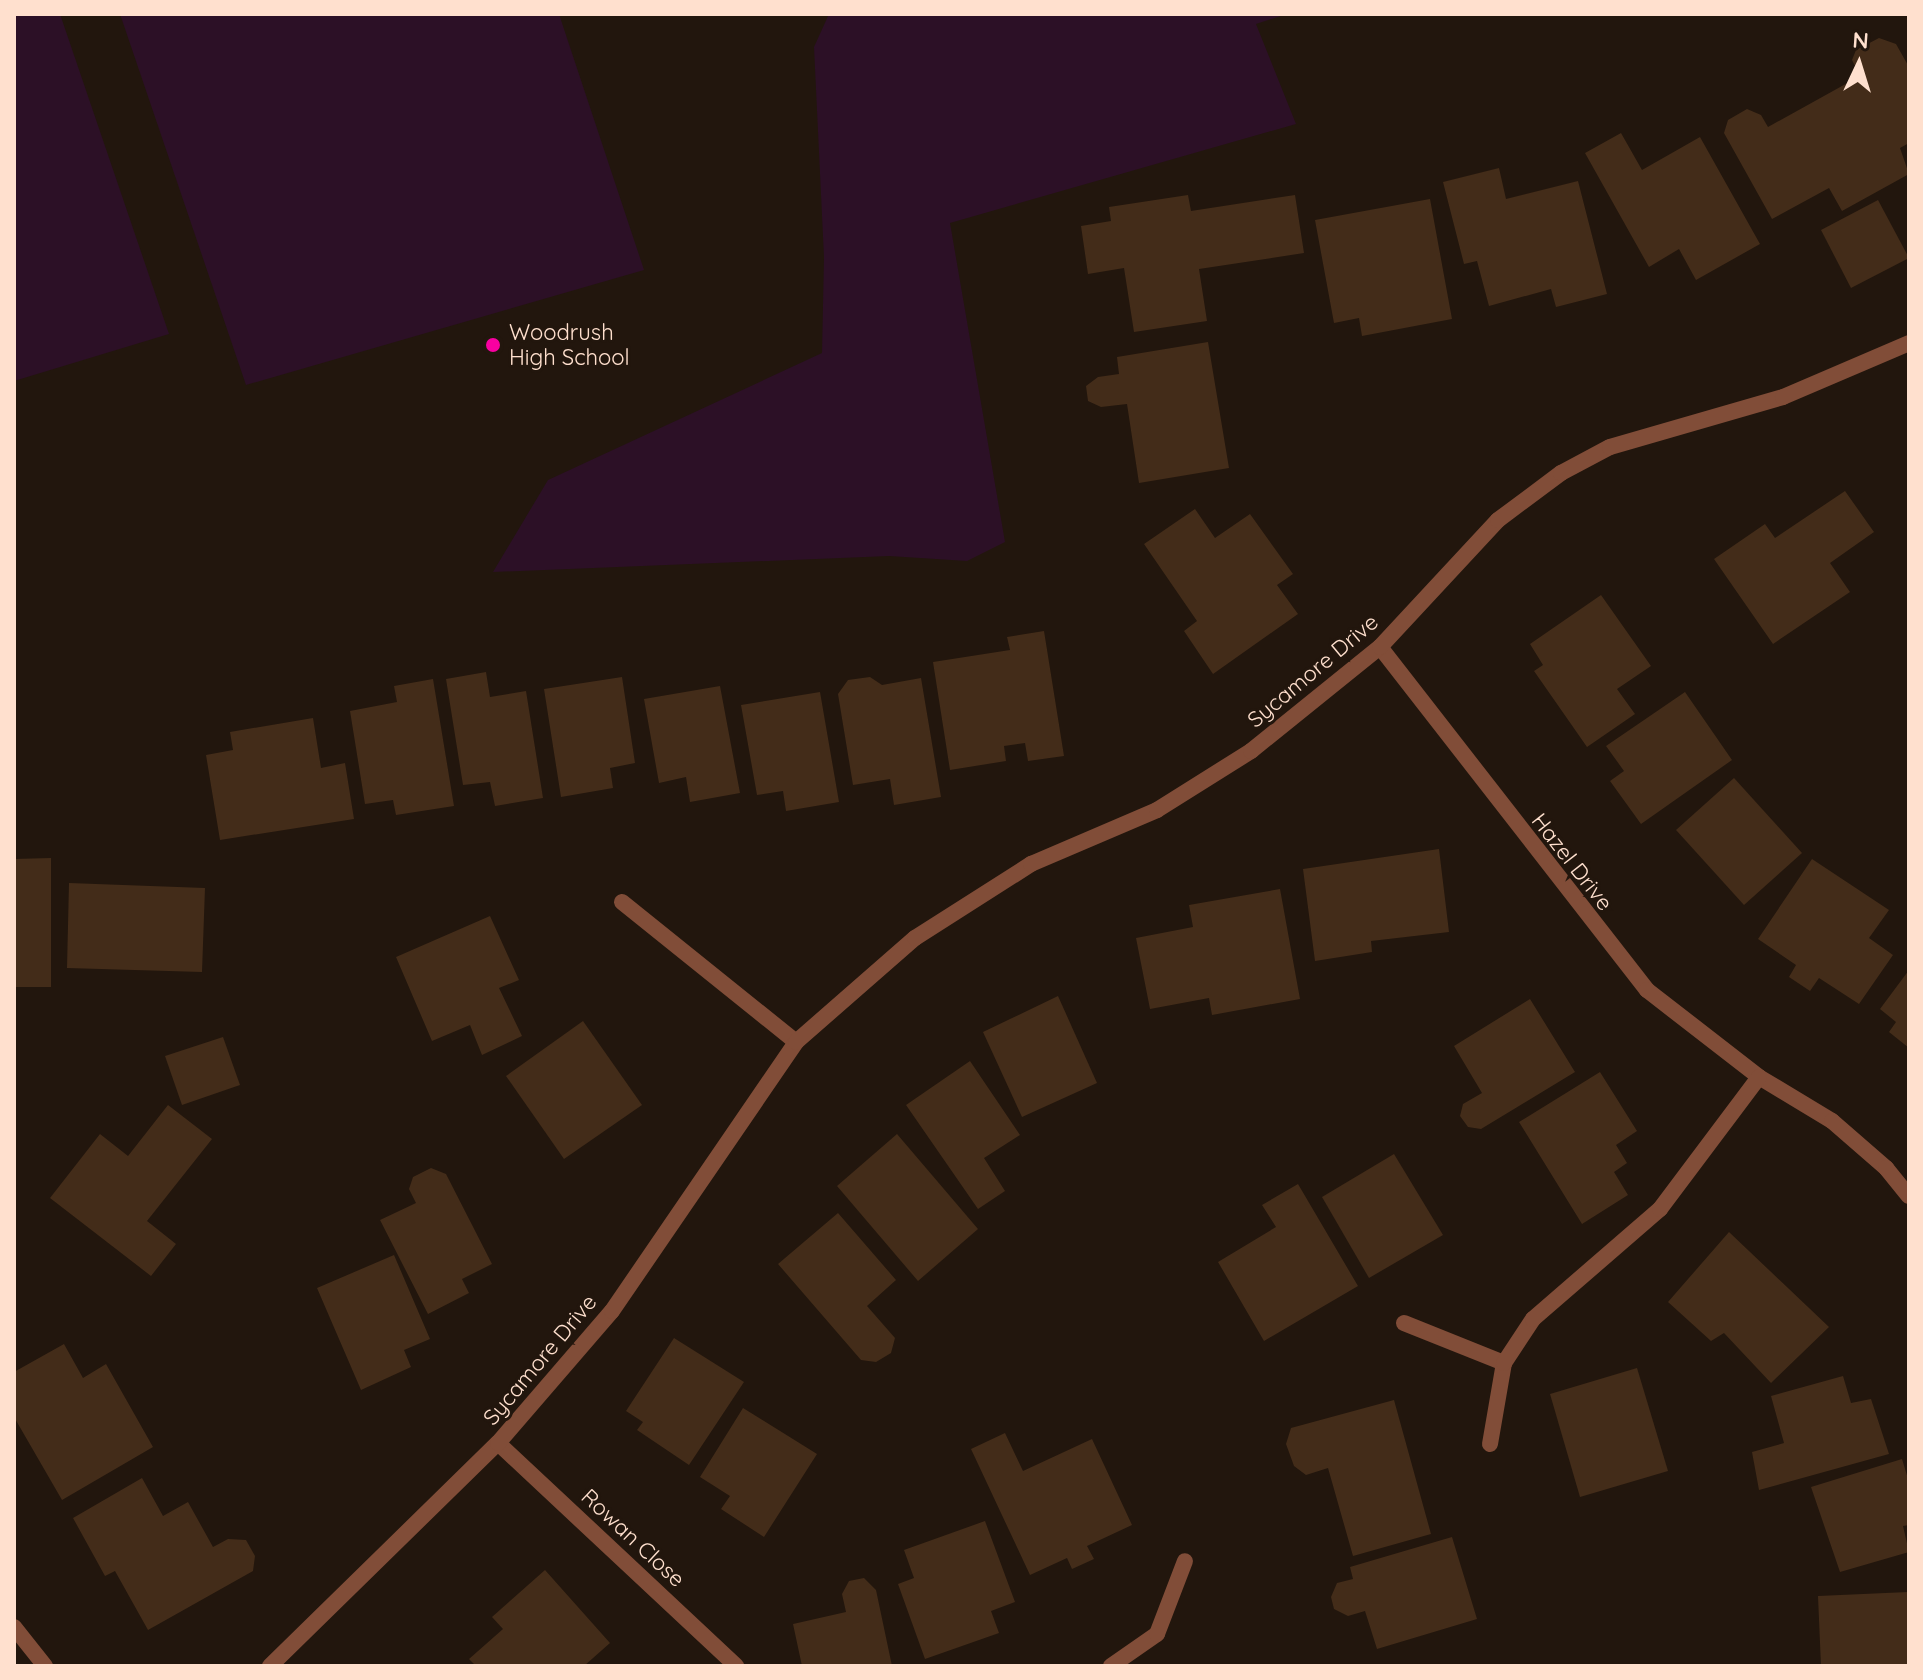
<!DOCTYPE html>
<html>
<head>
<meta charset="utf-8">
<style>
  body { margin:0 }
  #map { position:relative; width:1923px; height:1680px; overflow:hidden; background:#22160d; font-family:Quicksand,sans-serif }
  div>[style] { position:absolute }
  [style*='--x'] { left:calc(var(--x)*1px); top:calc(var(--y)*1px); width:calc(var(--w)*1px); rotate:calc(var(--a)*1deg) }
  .green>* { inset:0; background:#2c1026 }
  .building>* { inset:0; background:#432c19 }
  .lane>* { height:16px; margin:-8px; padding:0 8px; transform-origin:8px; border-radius:8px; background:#814d38 }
  .street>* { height:16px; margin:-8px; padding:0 8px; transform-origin:8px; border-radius:8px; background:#814d38 }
  .dots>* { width:22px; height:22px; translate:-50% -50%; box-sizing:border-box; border:4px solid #22160d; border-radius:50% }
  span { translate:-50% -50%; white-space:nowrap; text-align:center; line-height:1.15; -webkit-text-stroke:6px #22160d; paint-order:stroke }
  .poi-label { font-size:22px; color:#ffe0ce }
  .left { translate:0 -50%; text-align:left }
  .street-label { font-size:22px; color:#ffe0ce }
  .frame { position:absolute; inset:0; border:16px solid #ffe0ce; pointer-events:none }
  .north { position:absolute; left:1819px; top:24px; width:80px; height:80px; -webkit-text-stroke:6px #22160d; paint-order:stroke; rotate:4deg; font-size:22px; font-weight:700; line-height:32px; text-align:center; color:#ffe0ce }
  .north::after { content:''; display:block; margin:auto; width:28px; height:36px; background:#ffe0ce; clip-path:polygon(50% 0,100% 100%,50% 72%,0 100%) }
</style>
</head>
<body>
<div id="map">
  <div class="green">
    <div style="clip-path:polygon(14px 14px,60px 14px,169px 334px,14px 381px)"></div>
    <div style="clip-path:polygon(120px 14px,559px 14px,644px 270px,246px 385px)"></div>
    <div style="clip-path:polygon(829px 14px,1287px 14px,1256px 24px,1296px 124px,950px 223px,1005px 542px,967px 561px,889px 556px,493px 572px,548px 480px,822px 353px,824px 257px,814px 47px)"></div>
  </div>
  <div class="building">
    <div style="clip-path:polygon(1879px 38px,1896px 44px,1909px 67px,1909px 143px,1900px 148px,1909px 174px,1842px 211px,1829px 188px,1772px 219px,1724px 133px,1728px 120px,1747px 109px,1761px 115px,1768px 127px,1860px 76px,1852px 60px,1856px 50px)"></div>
    <div style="clip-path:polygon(1621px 133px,1642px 170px,1700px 137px,1760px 244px,1696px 280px,1679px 249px,1649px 267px,1585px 153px)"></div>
    <div style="clip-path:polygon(1499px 168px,1506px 199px,1578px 181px,1607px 294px,1556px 307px,1551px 289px,1489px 306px,1477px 261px,1464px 264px,1443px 182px)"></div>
    <div style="clip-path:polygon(1188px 195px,1191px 211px,1295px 195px,1304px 253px,1199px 269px,1207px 321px,1134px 332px,1124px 268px,1088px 274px,1081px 226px,1111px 221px,1109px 207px)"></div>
    <div style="clip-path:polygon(1430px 199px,1452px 319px,1362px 336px,1359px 318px,1334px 323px,1315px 220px)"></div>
    <div style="clip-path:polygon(1878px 200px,1909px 258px,1851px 288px,1821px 230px)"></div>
    <div style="clip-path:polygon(1208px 342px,1229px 468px,1139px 483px,1127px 404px,1101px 407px,1088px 401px,1086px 386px,1098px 377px,1119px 374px,1117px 357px)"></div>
    <div style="clip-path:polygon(1845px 491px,1874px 532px,1830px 563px,1850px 592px,1773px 644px,1714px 559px,1765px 524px,1775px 538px)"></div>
    <div style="clip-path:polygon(1195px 509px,1215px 538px,1250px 514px,1293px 574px,1277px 585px,1298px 614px,1213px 674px,1184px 631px,1197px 621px,1144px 544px)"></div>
    <div style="clip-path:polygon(1601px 595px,1651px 666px,1617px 689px,1635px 714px,1587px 747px,1534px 671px,1543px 665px,1530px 644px)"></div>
    <div style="clip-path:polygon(1044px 631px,1064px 756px,1028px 761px,1025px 743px,1004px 746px,1006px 761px,950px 770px,933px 662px,1010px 650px,1007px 637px)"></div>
    <div style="clip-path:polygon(486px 672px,490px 697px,526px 691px,543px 798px,495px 806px,490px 782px,463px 785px,446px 679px)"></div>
    <div style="clip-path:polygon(622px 677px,635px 763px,610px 768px,613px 788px,561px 797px,544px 689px)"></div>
    <div style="clip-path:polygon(870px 677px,882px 685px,921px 678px,941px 797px,894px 805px,890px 779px,853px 785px,838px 694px,848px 680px)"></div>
    <div style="clip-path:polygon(433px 679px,454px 806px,396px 815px,393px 800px,365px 804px,350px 711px,397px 702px,394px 686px)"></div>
    <div style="clip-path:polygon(720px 686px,740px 793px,690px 802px,686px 777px,659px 783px,644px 699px)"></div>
    <div style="clip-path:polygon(820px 692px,839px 802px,786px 811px,783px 791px,757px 795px,741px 705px)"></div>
    <div style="clip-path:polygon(1685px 692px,1732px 760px,1641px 824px,1610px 781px,1624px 771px,1606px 746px)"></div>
    <div style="clip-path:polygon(313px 718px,321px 768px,345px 763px,354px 819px,220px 840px,206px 755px,233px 750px,230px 732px)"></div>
    <div style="clip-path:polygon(1734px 778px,1802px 853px,1744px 905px,1676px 830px)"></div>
    <div style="clip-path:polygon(1439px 849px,1449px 932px,1371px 941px,1372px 952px,1315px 961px,1303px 869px)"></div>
    <div style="clip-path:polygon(51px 858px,51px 987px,14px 987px,14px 859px)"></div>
    <div style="clip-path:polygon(1812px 859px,1889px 910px,1869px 938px,1893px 955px,1859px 1004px,1819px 978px,1810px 991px,1789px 977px,1796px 965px,1758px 939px)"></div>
    <div style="clip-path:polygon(69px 883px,205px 888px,202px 972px,67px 968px)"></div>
    <div style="clip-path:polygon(1280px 889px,1300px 999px,1212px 1015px,1209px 998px,1150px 1009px,1136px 938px,1193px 927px,1189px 905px)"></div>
    <div style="clip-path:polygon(490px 916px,519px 980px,499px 988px,522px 1036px,482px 1055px,470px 1025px,432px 1041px,396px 957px)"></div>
    <div style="clip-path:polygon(1909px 970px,1909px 1048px,1889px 1032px,1896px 1022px,1880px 1009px)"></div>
    <div style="clip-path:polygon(1058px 996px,1097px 1083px,1022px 1117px,983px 1032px)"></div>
    <div style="clip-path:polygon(1530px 999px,1575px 1072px,1481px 1129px,1468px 1127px,1460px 1116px,1463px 1104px,1482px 1093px,1454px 1046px)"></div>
    <div style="clip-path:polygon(583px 1021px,642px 1105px,564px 1159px,506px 1076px)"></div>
    <div style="clip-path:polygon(223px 1037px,240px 1085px,182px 1105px,165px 1056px)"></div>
    <div style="clip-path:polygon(970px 1061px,1020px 1135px,984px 1158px,1005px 1191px,978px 1209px,906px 1105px)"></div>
    <div style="clip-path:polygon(1600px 1072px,1637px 1131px,1616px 1145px,1627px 1163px,1614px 1172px,1628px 1195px,1582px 1224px,1519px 1122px)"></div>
    <div style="clip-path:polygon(168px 1105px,212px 1139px,147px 1221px,176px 1244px,151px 1276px,50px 1198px,100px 1134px,128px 1156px)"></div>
    <div style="clip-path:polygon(897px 1134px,978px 1229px,918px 1281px,837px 1186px)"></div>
    <div style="clip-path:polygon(1394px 1154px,1443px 1235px,1369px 1278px,1322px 1197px)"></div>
    <div style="clip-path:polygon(431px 1168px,446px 1174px,492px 1264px,462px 1279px,469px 1293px,428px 1314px,380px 1220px,416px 1203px,409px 1189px,413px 1177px)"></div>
    <div style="clip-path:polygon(1298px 1184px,1358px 1286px,1264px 1341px,1218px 1262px,1276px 1227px,1262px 1205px)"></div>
    <div style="clip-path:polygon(838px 1213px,896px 1280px,867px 1306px,895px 1338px,891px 1353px,876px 1362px,861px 1360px,778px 1264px)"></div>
    <div style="clip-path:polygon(1729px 1232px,1829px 1327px,1771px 1383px,1724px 1333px,1711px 1341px,1668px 1302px)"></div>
    <div style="clip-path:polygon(394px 1255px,430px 1339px,404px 1350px,411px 1367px,361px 1390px,317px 1288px)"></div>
    <div style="clip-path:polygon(674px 1338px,744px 1382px,689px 1465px,637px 1430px,643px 1422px,626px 1411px)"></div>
    <div style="clip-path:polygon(64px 1344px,83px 1378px,106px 1364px,153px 1447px,62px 1500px,14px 1417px,14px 1372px)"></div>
    <div style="clip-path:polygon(1637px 1368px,1668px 1471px,1580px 1497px,1550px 1394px)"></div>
    <div style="clip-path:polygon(1843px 1376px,1851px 1403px,1871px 1399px,1889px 1454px,1759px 1490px,1752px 1452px,1784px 1443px,1771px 1396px)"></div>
    <div style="clip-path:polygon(1394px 1400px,1431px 1534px,1353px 1556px,1328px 1468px,1306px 1475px,1294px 1466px,1286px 1444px,1291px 1428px)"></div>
    <div style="clip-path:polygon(743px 1408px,817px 1454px,764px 1537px,721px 1509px,730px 1496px,700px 1477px)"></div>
    <div style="clip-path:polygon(1005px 1433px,1023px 1471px,1092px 1439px,1132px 1525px,1087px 1546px,1094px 1559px,1072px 1569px,1067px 1558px,1030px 1575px,971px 1449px)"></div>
    <div style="clip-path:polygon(1902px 1459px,1909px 1482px,1909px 1525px,1903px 1526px,1909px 1552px,1840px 1572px,1811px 1487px)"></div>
    <div style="clip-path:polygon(142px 1478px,163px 1516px,188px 1502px,213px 1547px,228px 1539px,246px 1540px,255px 1556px,253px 1571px,148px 1630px,115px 1571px,105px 1576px,73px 1518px)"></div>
    <div style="clip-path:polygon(985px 1521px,1015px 1602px,991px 1611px,999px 1633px,925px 1659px,898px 1584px,914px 1578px,904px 1550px)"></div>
    <div style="clip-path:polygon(1452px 1537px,1477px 1619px,1377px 1649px,1365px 1611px,1348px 1616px,1334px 1609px,1331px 1597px,1337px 1583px,1353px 1579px,1350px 1567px)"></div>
    <div style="clip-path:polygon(545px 1570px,610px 1643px,584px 1666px,476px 1666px,469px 1659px,503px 1629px,492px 1617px)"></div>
    <div style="clip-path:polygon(864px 1578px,876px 1590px,892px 1666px,802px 1666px,793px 1624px,846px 1612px,842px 1594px,849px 1581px)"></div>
    <div style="clip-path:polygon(1908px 1592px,1909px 1666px,1821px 1666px,1818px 1596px)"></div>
  </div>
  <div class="lane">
    <div style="--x:1111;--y:1666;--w:56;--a:-34.8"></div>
    <div style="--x:1157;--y:1634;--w:78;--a:-69"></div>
  </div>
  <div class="street">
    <div style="--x:1380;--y:647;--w:435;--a:52.1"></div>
    <div style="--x:1647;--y:990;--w:142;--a:37.8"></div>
    <div style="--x:1759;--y:1077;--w:85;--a:31.1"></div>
    <div style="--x:1832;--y:1121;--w:72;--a:41"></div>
    <div style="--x:1886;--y:1168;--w:36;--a:51"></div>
    <div style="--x:622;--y:902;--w:223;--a:38.8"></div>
    <div style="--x:1404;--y:1323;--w:108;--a:21.8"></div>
    <div style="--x:498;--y:1443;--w:326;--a:43.1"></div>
    <div style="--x:1490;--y:1444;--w:82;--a:-80.2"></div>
    <div style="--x:1504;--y:1363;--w:53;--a:-56.6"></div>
    <div style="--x:1533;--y:1319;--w:168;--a:-40.9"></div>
    <div style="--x:1660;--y:1209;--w:165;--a:-53.1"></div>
    <div style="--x:14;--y:1627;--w:50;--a:51.5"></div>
    <div style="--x:270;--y:1666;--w:319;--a:-44.4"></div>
    <div style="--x:498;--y:1443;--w:174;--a:-49.2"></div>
    <div style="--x:612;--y:1311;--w:326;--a:-55.6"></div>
    <div style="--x:796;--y:1042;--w:158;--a:-41.2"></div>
    <div style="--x:915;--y:938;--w:138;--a:-32.5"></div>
    <div style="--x:1031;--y:864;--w:137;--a:-23.2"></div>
    <div style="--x:1157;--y:810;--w:111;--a:-32.1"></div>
    <div style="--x:1251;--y:751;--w:166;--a:-38.9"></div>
    <div style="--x:1380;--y:647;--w:173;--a:-47.1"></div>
    <div style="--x:1498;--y:520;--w:79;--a:-36.7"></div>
    <div style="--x:1561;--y:473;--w:55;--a:-28"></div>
    <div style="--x:1610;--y:447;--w:180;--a:-16.1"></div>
    <div style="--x:1783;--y:397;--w:137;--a:-23.2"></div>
  </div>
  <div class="dots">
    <div style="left:493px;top:345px;background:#f900a1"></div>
  </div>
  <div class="poi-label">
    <span class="left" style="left:509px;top:345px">Woodrush<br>High School</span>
  </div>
  <div class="street-label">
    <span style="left:1313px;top:671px;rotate:-40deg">Sycamore Drive</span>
    <span style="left:1572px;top:862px;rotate:52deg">Hazel Drive</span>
    <span style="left:540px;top:1360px;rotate:-50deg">Sycamore Drive</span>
    <span style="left:633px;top:1538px;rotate:43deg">Rowan Close</span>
  </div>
  <div class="frame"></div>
  <div class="north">N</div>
</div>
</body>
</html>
